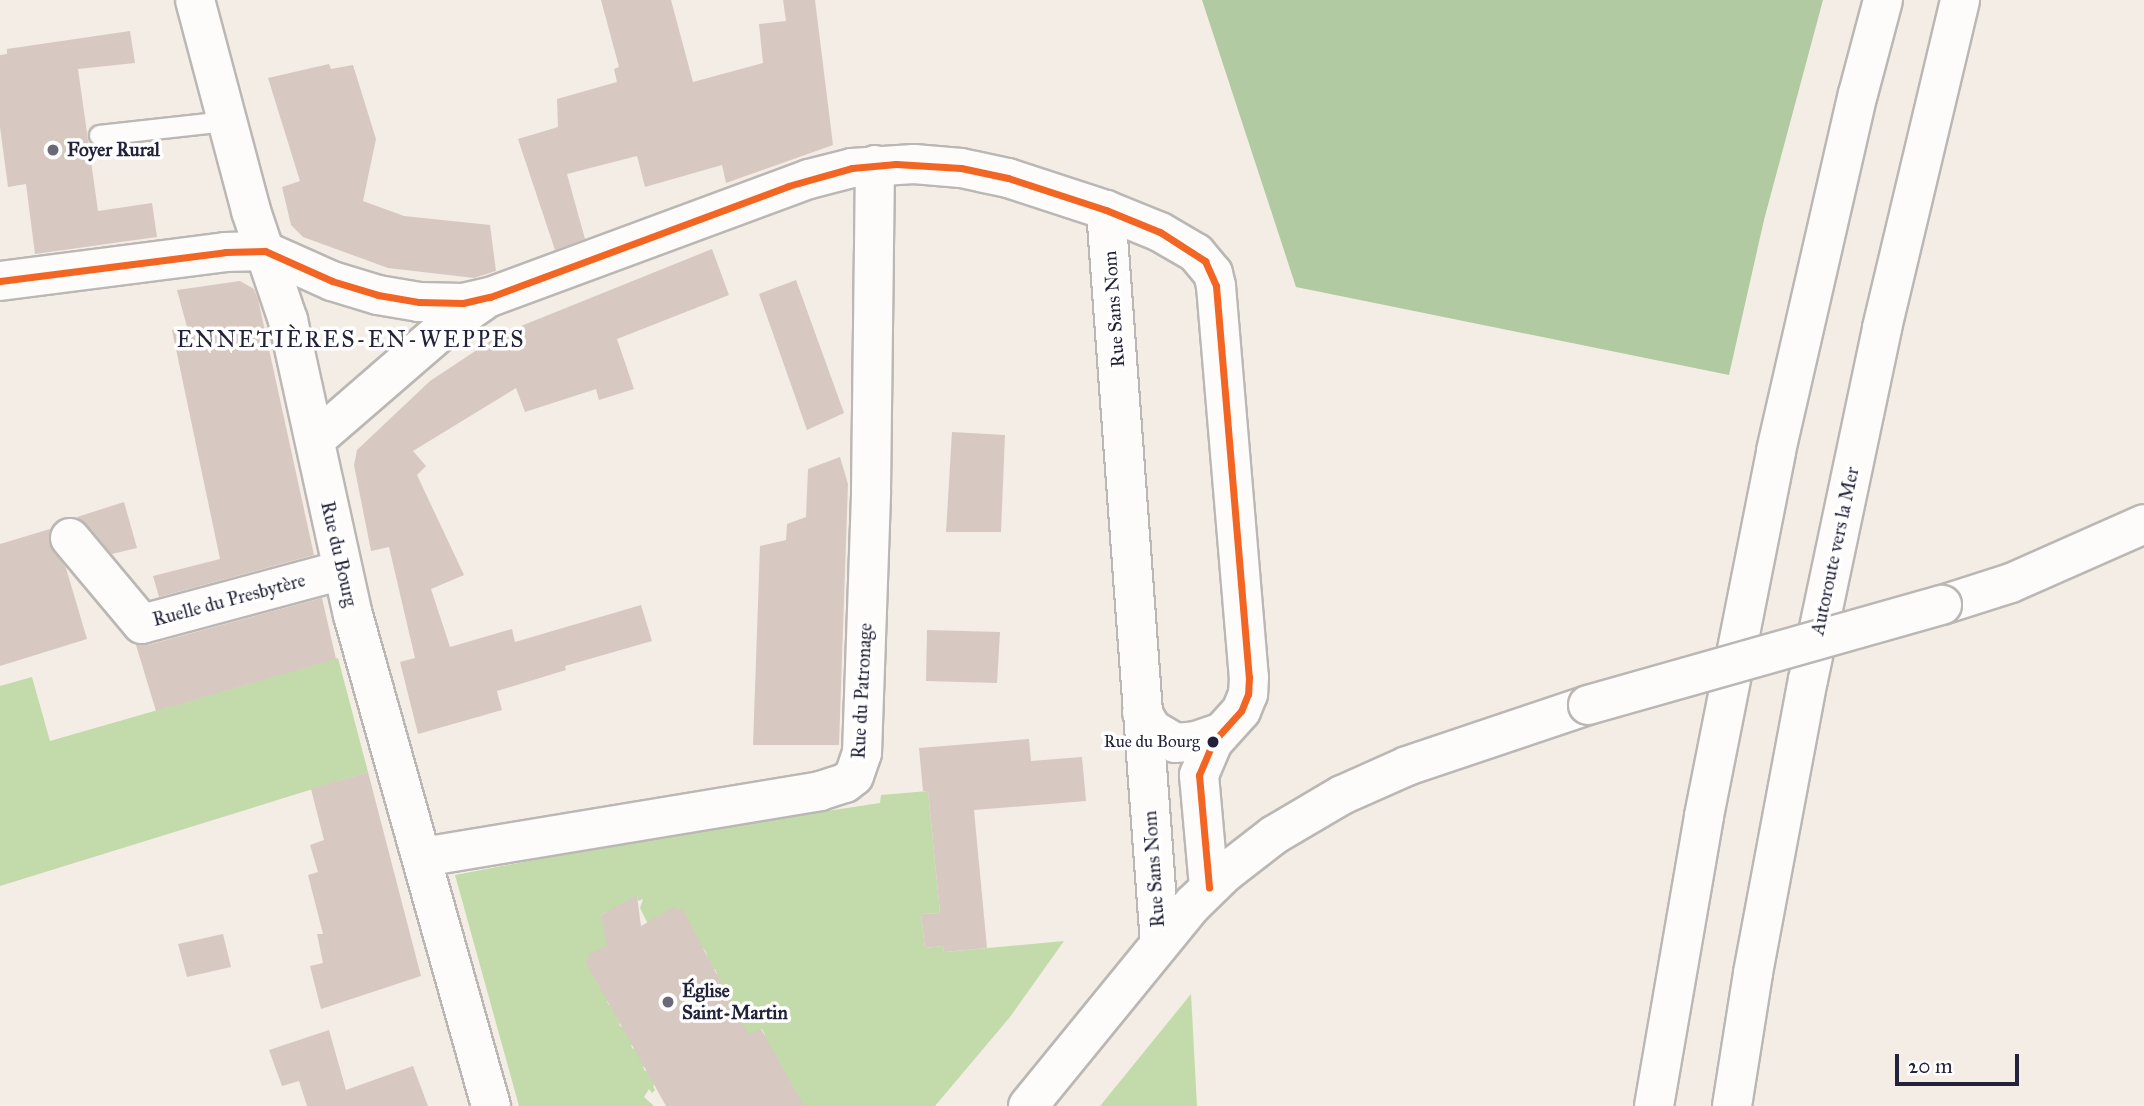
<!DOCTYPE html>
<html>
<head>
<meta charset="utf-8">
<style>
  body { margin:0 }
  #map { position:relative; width:2144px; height:1106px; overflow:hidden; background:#f4ede5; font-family:"IM FELL Great Primer",serif }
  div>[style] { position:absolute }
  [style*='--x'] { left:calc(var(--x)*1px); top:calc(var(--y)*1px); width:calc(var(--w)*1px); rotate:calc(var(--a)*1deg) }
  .green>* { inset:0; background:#c3daaa }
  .forest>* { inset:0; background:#b2caa1 }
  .building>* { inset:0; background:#d7c9c2 }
  .roads { filter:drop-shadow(2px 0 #bbb7b4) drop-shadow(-2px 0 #bbb7b4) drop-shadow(0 2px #bbb7b4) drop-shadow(0 -2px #bbb7b4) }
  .lane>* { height:19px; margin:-9.5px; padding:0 9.5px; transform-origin:9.5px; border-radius:9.5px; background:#fdfcfb }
  .street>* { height:38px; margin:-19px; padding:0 19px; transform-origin:19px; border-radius:19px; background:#fdfcfb }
  .secondary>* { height:38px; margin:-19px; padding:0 19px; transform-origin:19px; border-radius:19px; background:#fdfcfb }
  .highway>* { height:38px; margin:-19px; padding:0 19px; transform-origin:19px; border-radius:19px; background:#fdfcfb }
  .bridges { filter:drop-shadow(2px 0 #bbb7b4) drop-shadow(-2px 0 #bbb7b4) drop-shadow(0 2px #bbb7b4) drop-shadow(0 -2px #bbb7b4) }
  .secondary-bridge>* { height:38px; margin:-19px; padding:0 19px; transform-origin:19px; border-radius:19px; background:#fdfcfb }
  .bus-1>* { height:7px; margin:-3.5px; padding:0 3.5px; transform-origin:3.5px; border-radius:3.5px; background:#f26522 }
  .dots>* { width:19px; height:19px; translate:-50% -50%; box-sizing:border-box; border:4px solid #fff; border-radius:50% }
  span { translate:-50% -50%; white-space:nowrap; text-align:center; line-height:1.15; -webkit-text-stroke:7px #fff; paint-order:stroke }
  .bus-label { font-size:17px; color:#22223b }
  .right { translate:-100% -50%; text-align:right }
  .poi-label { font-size:19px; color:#22223b; font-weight:700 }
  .left { translate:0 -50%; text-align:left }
  .street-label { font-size:19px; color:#22223b }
  .quarter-label { font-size:23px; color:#22223b; letter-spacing:2px }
  .scale { position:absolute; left:1895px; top:1054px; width:124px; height:32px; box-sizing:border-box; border:4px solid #22223b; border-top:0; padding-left:9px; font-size:21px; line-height:24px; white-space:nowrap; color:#22223b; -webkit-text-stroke:5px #fff; paint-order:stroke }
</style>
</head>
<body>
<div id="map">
  <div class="green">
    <div style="clip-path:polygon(338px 658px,368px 772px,0 886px,0 686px,32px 677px,50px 741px)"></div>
    <div style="clip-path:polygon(928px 791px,940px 913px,921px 914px,925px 948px,943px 946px,944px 952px,1064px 941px,1010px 1017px,935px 1106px,791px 1106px,762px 1037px,765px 1035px,762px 1029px,747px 1036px,738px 1020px,741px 1018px,739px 1014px,735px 1015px,726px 997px,727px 991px,723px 992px,714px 976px,717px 974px,715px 969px,711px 970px,706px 952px,703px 948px,700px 949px,678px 910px,648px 924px,640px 908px,643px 899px,638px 901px,637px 896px,607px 916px,606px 912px,601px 915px,605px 927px,611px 926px,611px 999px,607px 1001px,609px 1005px,613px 1003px,623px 1021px,619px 1024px,621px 1027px,624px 1025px,634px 1043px,631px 1046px,633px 1049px,636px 1047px,645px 1065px,643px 1067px,645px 1071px,648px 1070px,656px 1084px,653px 1086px,655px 1090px,652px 1093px,649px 1089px,644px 1097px,654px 1106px,519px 1106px,455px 875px,661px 836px,880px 803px,881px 795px)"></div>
    <div style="clip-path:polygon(1191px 994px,1197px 1106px,1100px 1106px)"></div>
  </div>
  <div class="forest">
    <div style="clip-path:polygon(1202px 0,1823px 0,1764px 220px,1729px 375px,1296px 287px)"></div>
  </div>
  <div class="building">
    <div style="clip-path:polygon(601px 0,671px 0,693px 82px,763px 63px,759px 24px,786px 21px,783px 0,815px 0,833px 145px,726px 183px,722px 165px,645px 187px,637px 156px,567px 174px,585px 239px,555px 250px,518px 139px,558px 127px,557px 99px,617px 82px,614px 69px,619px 67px)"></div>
    <div style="clip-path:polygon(130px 31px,135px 63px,78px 69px,98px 211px,152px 203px,157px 237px,35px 254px,26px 184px,8px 187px,0 127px,0 55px,7px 54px,7px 49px)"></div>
    <div style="clip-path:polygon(329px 64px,331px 69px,353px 65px,376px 139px,363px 201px,404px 216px,490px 225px,496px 271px,474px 278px,388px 268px,303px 237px,291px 225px,282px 187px,300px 181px,268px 78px)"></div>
    <div style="clip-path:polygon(712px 249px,729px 295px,617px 339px,634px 389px,599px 400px,596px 389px,525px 412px,516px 388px,413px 451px,426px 466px,417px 475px,464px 575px,431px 589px,450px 647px,512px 629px,515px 642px,641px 605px,652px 641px,565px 666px,566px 670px,497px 691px,502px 710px,418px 734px,400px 662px,415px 658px,389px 547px,371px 551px,354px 465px,357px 450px,430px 381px,501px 334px)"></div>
    <div style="clip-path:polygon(796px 280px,844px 413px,807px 430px,759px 294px)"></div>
    <div style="clip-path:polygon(240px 281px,254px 289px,258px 299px,314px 555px,159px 597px,153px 576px,220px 559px,172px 330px,187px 327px,177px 290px)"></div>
    <div style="clip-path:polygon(952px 432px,1005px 435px,1001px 532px,946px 532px)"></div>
    <div style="clip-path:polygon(840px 457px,848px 484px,839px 745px,753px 745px,760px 546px,786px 540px,787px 524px,806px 517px,808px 469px)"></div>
    <div style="clip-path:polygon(124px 502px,137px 548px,112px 554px,77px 517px)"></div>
    <div style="clip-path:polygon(50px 529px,49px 542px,66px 568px,87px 639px,0 666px,0 544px)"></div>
    <div style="clip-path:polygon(322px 598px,336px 659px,156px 711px,136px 645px,148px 645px)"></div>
    <div style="clip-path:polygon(927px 630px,1000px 632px,997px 683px,926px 681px)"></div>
    <div style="clip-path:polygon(1029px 739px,1031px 761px,1082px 757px,1086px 801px,974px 810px,987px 948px,944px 952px,943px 946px,925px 948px,921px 914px,940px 913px,928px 791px,923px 791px,919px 748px)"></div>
    <div style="clip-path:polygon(368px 772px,421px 976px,321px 1009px,310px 966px,323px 963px,317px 934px,323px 934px,308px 875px,318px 872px,310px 845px,324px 840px,311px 789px)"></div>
    <div style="clip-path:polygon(637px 895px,641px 926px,676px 906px,678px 910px,682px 908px,748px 1034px,761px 1029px,804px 1106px,666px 1106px,585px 961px,589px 959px,587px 955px,607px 945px,601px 915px)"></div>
    <div style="clip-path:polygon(223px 934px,231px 967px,187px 977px,178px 944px)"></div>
    <div style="clip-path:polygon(329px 1030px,346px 1090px,413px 1066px,428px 1106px,307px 1106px,299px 1081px,282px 1086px,269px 1050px)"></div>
  </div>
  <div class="roads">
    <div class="lane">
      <div style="--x:99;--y:135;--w:127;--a:-6.3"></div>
    </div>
    <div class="street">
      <div style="--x:1106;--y:210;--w:735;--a:85.79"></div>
      <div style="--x:265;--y:251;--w:73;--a:24.1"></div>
      <div style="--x:332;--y:281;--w:48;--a:16.9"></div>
      <div style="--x:378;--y:295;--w:42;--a:9.7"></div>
      <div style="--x:419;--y:302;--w:44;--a:1.3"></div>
      <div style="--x:463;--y:303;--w:28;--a:-13"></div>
      <div style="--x:490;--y:297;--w:340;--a:-20.3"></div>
      <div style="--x:809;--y:179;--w:44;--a:-14.3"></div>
      <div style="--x:852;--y:168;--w:62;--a:-3.7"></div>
      <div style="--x:914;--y:164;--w:47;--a:4.9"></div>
      <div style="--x:961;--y:168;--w:48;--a:12"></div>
      <div style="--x:1008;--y:178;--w:103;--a:18.1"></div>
      <div style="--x:1106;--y:210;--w:58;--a:22.2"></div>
      <div style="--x:1160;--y:232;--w:42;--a:30.3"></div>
      <div style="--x:1196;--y:253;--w:26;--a:50"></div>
      <div style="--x:1213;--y:273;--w:13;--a:77"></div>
      <div style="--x:1216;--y:286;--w:392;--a:85.2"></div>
      <div style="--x:1249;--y:677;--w:17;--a:93"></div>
      <div style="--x:1248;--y:694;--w:18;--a:112"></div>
      <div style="--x:1241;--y:711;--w:42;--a:132.1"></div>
      <div style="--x:1213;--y:742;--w:36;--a:113"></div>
      <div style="--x:1199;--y:775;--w:113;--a:84.9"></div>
      <div style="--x:315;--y:440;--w:169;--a:-40.9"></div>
      <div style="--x:443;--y:329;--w:49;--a:-35"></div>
      <div style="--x:70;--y:538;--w:112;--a:50.1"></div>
      <div style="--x:142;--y:624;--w:207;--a:-15.1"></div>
      <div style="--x:1142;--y:712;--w:20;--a:60"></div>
      <div style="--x:1152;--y:729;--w:27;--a:31"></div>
      <div style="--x:1175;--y:743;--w:21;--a:-5"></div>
      <div style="--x:1196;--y:741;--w:24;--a:-19"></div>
      <div style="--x:423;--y:857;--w:402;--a:-9.4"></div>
      <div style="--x:820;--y:791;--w:26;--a:-18"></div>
      <div style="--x:845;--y:783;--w:11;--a:-38"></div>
      <div style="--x:854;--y:776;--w:24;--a:-71"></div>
      <div style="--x:862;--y:753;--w:262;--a:-88"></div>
      <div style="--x:871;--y:491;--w:326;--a:-89.3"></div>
    </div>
    <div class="secondary">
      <div style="--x:195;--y:0;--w:218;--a:75.1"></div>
      <div style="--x:251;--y:211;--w:115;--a:71.3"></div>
      <div style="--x:288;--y:320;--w:302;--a:77.6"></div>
      <div style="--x:353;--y:615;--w:510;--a:74.3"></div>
      <div style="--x:0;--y:281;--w:227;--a:-7.3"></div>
      <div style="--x:225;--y:252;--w:40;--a:-1.4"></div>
      <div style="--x:1942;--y:605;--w:72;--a:-17.7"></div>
      <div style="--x:2011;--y:583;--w:145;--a:-23.9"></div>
      <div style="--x:1028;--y:1106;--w:261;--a:-50.8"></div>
      <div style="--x:1193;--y:904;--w:45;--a:-44.1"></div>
      <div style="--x:1225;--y:873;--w:62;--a:-37.8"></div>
      <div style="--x:1274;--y:835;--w:79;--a:-30.5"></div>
      <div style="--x:1342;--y:795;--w:71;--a:-24"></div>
      <div style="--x:1407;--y:766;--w:191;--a:-18.6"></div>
    </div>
    <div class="highway">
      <div style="--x:1654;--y:1106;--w:294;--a:-80.2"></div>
      <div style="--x:1704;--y:816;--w:372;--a:-78.8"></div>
      <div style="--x:1776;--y:451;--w:366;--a:-77.1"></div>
      <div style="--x:1858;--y:94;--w:97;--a:-75.1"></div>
      <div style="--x:1732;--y:1106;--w:135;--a:-81"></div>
      <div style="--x:1753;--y:973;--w:298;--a:-79.4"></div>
      <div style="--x:1808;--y:680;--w:360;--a:-78.1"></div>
      <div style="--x:1882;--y:328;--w:337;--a:-76.6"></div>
    </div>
  </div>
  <div class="bridges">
    <div class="secondary-bridge">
      <div style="--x:1588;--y:705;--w:368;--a:-15.8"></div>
    </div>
  </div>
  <div class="bus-1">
    <div style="--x:0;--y:281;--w:227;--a:-7.3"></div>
    <div style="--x:225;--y:252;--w:40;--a:-1.4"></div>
    <div style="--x:265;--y:251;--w:73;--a:24.1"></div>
    <div style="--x:332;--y:281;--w:48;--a:16.9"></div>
    <div style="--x:378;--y:295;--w:42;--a:9.7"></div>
    <div style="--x:419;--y:302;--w:44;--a:1.3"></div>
    <div style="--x:463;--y:303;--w:28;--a:-13"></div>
    <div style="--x:490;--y:297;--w:318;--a:-20.4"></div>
    <div style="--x:788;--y:186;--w:66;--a:-15.7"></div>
    <div style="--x:852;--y:168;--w:44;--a:-5.2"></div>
    <div style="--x:896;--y:164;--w:65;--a:3.5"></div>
    <div style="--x:961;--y:168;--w:48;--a:12"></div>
    <div style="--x:1008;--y:178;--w:103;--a:18.1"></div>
    <div style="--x:1106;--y:210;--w:58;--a:22.2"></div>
    <div style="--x:1160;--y:232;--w:54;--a:32.8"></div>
    <div style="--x:1205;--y:261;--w:27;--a:66"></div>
    <div style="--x:1216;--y:286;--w:392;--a:85.2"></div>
    <div style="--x:1249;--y:677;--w:17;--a:93"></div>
    <div style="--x:1248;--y:694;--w:18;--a:112"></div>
    <div style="--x:1241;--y:711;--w:42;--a:132.1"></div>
    <div style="--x:1213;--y:742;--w:36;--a:113"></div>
    <div style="--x:1199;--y:775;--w:113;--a:84.9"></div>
  </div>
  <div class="dots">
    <div style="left:53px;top:150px;background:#6c6976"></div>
    <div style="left:1213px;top:742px;background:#22223b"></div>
    <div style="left:668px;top:1002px;background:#6c6976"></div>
  </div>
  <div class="bus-label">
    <span class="right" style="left:1200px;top:742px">Rue du Bourg</span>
  </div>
  <div class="poi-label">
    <span class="left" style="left:67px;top:150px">Foyer Rural</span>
    <span class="left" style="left:682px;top:1002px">Église<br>Saint-Martin</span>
  </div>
  <div class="street-label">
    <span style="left:1114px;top:309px;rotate:-94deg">Rue Sans Nom</span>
    <span style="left:1835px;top:551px;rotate:-78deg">Autoroute vers la Mer</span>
    <span style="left:339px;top:554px;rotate:77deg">Rue du Bourg</span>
    <span style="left:229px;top:600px;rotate:-15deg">Ruelle du Presbytère</span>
    <span style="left:862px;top:691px;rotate:-87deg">Rue du Patronage</span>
    <span style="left:1154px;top:869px;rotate:-94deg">Rue Sans Nom</span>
  </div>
  <div class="quarter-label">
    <span style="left:351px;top:339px">ENNETIÈRES-EN-WEPPES</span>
  </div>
  <div class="scale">20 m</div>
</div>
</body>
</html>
